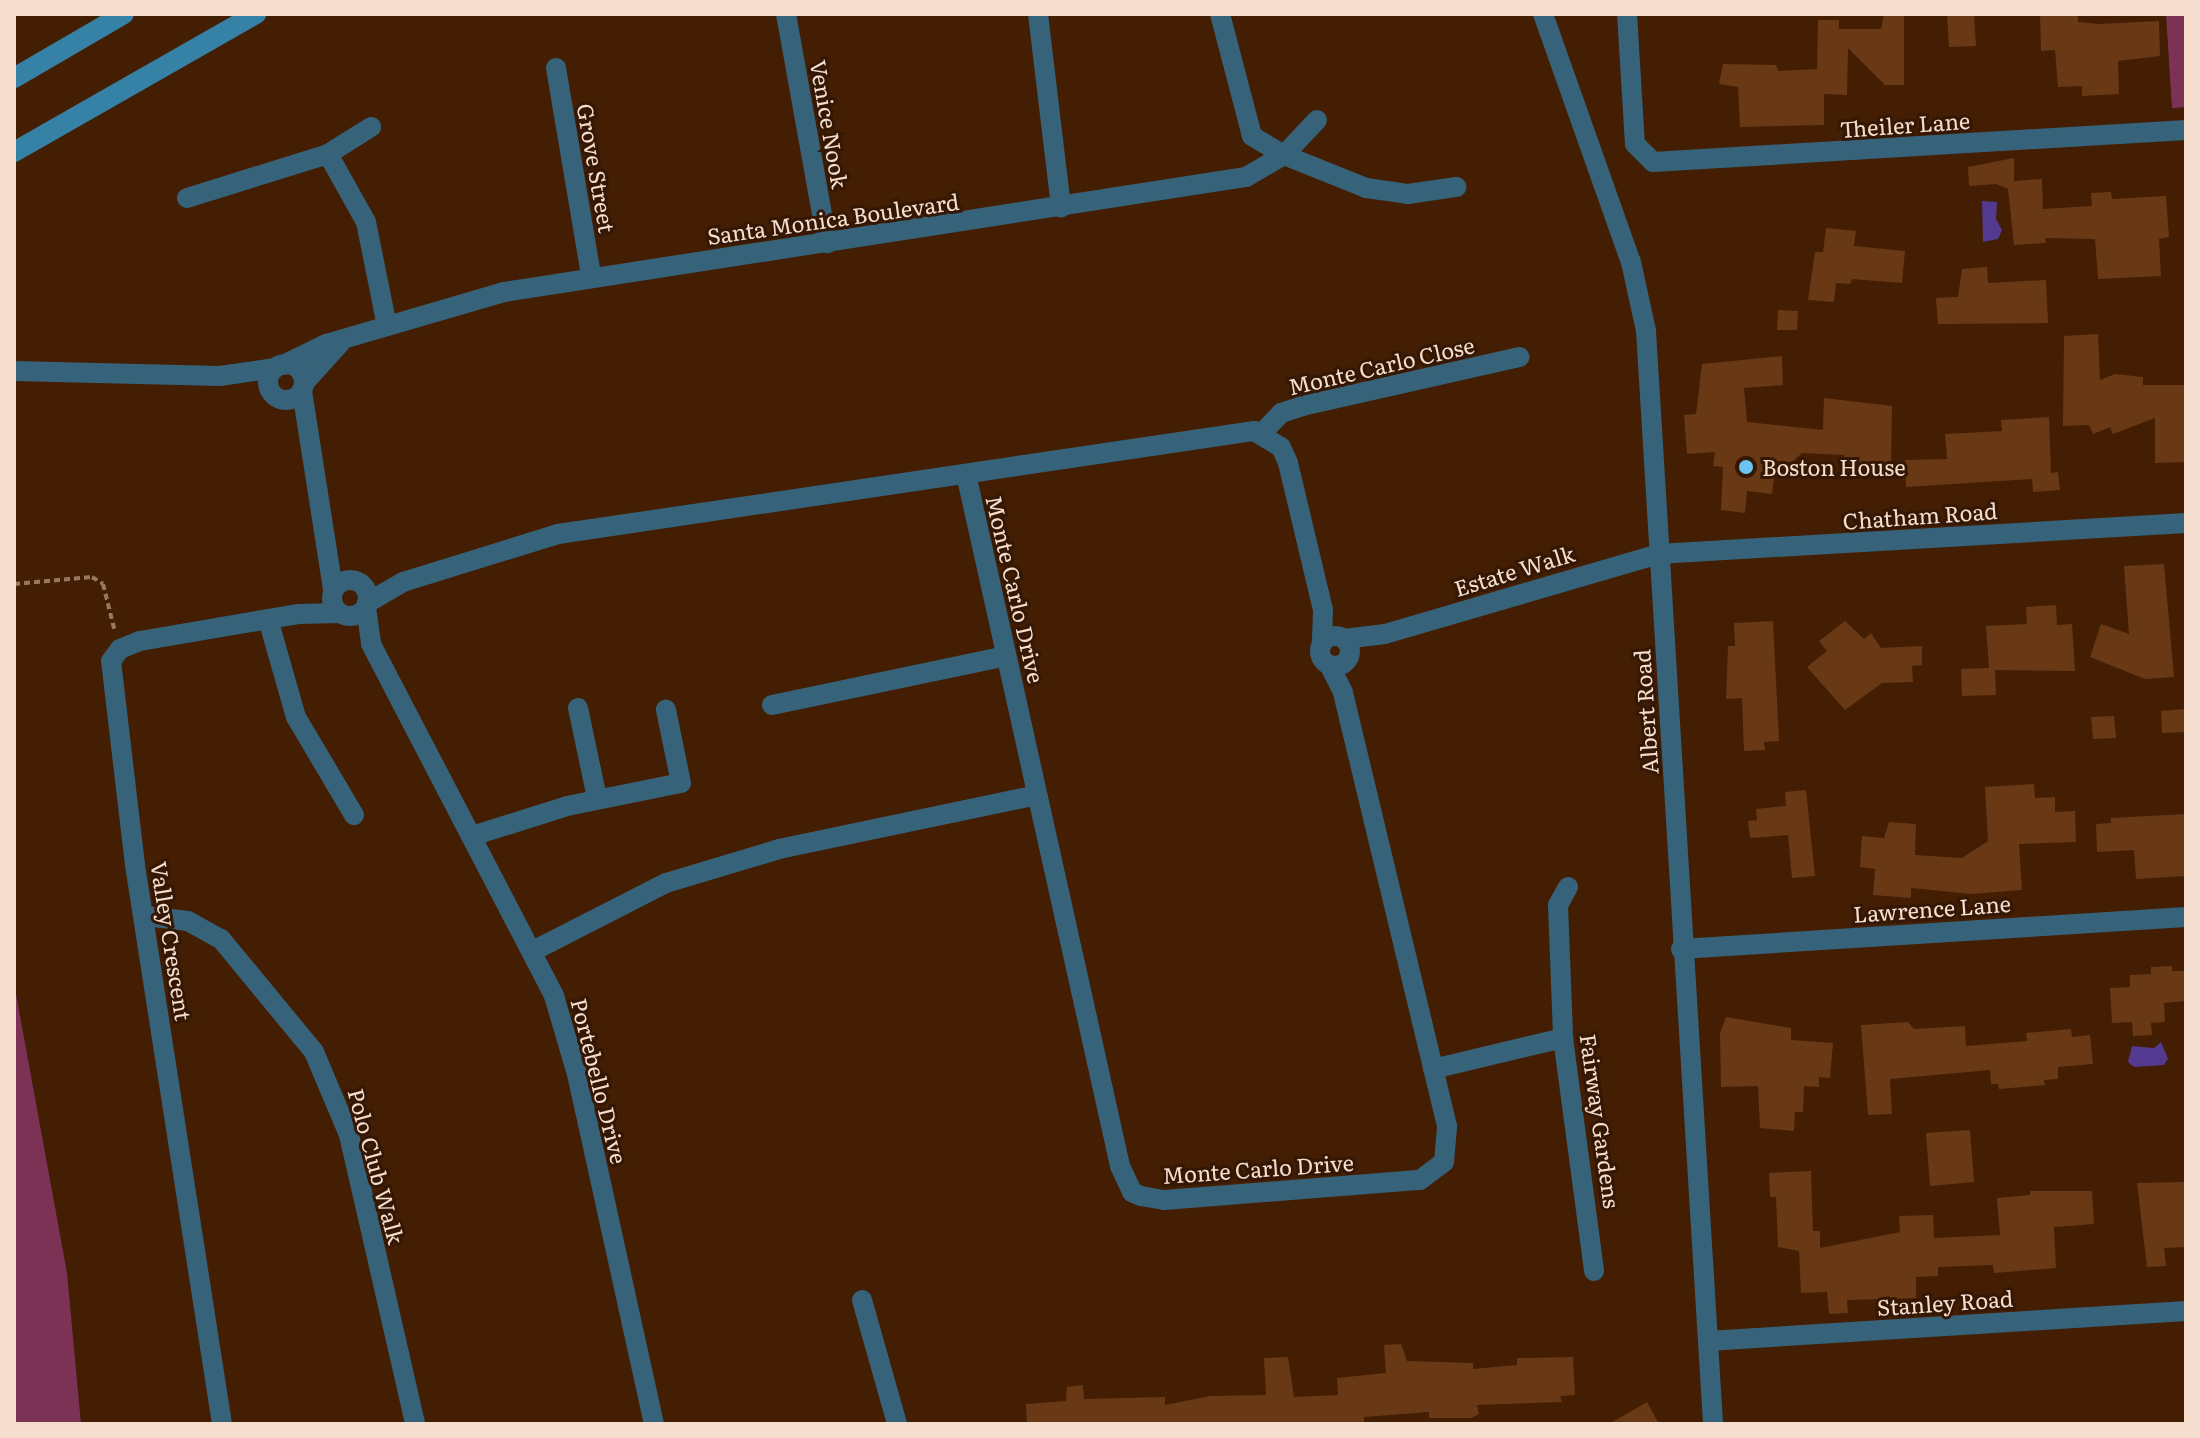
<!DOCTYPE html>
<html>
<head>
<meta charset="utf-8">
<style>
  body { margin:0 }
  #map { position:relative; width:2200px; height:1438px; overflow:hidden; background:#431e02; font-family:Literata,serif }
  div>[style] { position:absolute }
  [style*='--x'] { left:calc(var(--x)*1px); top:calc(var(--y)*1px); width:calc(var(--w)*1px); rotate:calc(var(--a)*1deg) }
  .green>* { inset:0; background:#7c3255 }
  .water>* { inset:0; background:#533990 }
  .building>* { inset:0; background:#693916 }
  .path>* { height:4px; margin-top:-2px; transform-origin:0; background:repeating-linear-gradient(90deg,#967760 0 6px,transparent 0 10px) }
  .minor>* { height:20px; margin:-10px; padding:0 10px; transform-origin:10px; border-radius:10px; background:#36627a }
  .minor>.ring { margin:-10px; padding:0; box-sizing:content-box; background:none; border:20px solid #36627a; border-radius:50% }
  .tertiary>* { height:20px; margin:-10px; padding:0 10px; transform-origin:10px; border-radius:10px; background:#36627a }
  .secondary>* { height:20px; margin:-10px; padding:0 10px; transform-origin:10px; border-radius:10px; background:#3682a7 }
  .dots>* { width:22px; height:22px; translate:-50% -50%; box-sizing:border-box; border:4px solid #341704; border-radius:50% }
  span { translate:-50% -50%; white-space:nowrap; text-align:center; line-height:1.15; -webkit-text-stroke:6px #341704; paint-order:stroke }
  .street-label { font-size:22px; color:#f6dece }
  .poi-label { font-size:22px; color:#f6dece }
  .left { translate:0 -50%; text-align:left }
  .frame { position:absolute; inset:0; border:16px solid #f6dece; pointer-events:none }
</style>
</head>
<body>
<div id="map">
  <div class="green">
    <div style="clip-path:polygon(2166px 14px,2186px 14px,2186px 107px,2172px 108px)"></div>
    <div style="clip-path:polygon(14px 983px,67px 1273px,81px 1424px,14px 1424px)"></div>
  </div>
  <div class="water">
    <div style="clip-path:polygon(1982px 201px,1997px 202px,1996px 219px,2002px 230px,1998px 239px,1983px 242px)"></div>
    <div style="clip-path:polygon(2161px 1042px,2168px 1059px,2164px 1065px,2134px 1067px,2128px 1062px,2132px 1046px,2154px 1048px)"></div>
  </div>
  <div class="building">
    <div style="clip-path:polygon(1884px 14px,1904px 14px,1904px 85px,1885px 85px,1848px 48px,1847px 95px,1824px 94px,1824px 125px,1740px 127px,1738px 87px,1719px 84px,1723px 64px,1776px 65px,1778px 71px,1817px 69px,1818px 20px,1839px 20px,1839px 29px,1881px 29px)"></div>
    <div style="clip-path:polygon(1947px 14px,1974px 14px,1976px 46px,1949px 47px)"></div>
    <div style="clip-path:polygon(2040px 14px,2078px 14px,2078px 22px,2099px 24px,2159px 21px,2160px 56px,2118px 61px,2119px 94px,2082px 96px,2082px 86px,2058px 87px,2055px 50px,2041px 51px)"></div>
    <div style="clip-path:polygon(2014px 158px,2014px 181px,2042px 179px,2043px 209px,2092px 206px,2091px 193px,2111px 192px,2112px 199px,2166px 196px,2169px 237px,2159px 239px,2161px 276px,2098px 279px,2095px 239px,2045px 238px,2046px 243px,2014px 245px,2008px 189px,1996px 184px,1969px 186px,1968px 167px)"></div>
    <div style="clip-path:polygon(1826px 228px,1856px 231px,1854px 246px,1905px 251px,1902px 283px,1852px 279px,1850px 284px,1836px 283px,1834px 302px,1808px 300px,1815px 252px,1823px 252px)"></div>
    <div style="clip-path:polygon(1987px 267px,1988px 283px,2046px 280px,2048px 323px,1938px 324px,1936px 298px,1958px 297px,1962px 269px)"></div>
    <div style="clip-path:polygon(1778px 310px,1798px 311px,1797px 330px,1777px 330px)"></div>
    <div style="clip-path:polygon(2098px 334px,2100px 380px,2115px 374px,2143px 377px,2143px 385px,2186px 385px,2186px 462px,2155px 463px,2155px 418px,2113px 434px,2110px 427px,2093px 434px,2089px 425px,2063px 426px,2064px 336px)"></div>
    <div style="clip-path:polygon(1782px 356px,1783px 385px,1744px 388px,1747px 422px,1823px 430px,1824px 398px,1892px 406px,1891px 469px,1843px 472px,1844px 455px,1802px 453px,1792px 462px,1776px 461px,1772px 494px,1747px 491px,1745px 513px,1721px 510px,1723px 467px,1713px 466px,1715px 452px,1687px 454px,1684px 415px,1696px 414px,1702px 364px)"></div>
    <div style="clip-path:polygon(2049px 417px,2051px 473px,2058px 472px,2060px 490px,2033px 492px,2032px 479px,1906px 487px,1905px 460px,1947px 459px,1945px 434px,2002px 431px,2001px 420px)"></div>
    <div style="clip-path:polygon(2164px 564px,2174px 677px,2145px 679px,2090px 657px,2101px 624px,2129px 634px,2124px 566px)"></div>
    <div style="clip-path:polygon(2056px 605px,2057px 625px,2072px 624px,2075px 671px,1995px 670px,1996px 695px,1962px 696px,1961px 669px,1989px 668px,1986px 626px,2027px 624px,2026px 607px)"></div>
    <div style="clip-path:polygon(1773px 621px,1779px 741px,1764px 742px,1765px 750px,1744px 751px,1742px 698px,1726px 699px,1728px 646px,1735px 646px,1734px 623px)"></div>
    <div style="clip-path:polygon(1845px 621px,1864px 639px,1871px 633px,1881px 648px,1922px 646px,1922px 665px,1912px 666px,1913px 682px,1882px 683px,1845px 710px,1807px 667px,1827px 651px,1819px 641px)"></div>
    <div style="clip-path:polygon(2186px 709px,2186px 732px,2162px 733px,2161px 711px)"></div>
    <div style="clip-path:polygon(2114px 716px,2116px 738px,2093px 739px,2091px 717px)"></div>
    <div style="clip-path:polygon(2034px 784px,2035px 798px,2055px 797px,2055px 812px,2075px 811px,2076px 842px,2019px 844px,2022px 890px,1972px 894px,1911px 888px,1911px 898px,1873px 895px,1875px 869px,1860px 867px,1862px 836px,1884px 838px,1889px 822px,1916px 824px,1915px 855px,1962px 858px,1988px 841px,1985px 787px)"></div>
    <div style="clip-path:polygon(1806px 790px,1815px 876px,1792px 878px,1788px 835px,1750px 838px,1748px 821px,1757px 820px,1756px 809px,1786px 806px,1785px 792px)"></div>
    <div style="clip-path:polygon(2186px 814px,2186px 876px,2136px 879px,2134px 850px,2097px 852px,2096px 824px,2111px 823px,2111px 818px)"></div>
    <div style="clip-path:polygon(2172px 966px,2172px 971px,2186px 971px,2186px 1001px,2164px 1003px,2165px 1022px,2151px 1023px,2152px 1035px,2133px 1036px,2132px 1022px,2112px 1023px,2110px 988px,2130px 987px,2130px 975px,2151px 974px,2151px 967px)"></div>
    <div style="clip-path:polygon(1726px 1017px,1791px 1028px,1791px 1040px,1833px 1043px,1830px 1078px,1819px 1077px,1819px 1087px,1804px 1086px,1803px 1112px,1795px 1112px,1794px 1131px,1760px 1128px,1758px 1086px,1721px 1087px,1720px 1033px)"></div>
    <div style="clip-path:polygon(1908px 1022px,1914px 1029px,1965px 1026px,1966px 1046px,2027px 1041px,2026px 1033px,2071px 1029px,2072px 1037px,2090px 1035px,2093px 1064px,2058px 1067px,2058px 1079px,2044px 1080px,2045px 1085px,1999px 1089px,1998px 1084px,1991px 1084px,1990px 1070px,1890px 1079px,1892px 1114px,1868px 1115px,1861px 1025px)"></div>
    <div style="clip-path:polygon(1970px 1130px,1974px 1182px,1930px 1186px,1926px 1133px)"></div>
    <div style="clip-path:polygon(1811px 1171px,1813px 1231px,1820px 1231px,1820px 1248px,1900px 1232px,1899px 1216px,1933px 1215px,1934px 1238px,2000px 1235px,1997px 1198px,2030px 1195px,2030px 1191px,2092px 1191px,2094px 1224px,2054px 1227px,2056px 1268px,1994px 1273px,1993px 1265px,1938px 1267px,1938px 1276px,1916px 1277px,1916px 1298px,1847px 1300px,1848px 1313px,1829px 1314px,1827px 1292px,1801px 1293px,1799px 1251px,1778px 1247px,1776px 1197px,1770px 1197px,1769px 1173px)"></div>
    <div style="clip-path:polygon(2186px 1182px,2186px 1247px,2164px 1248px,2166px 1266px,2147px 1267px,2137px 1183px)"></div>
    <div style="clip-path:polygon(1401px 1344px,1407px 1361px,1473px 1363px,1473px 1369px,1517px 1365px,1517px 1358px,1573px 1357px,1575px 1395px,1560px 1396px,1562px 1402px,1477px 1405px,1479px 1414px,1471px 1418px,1429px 1418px,1429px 1412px,1364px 1417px,1364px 1424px,1027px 1424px,1026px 1404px,1066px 1401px,1067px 1387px,1083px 1385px,1084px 1399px,1165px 1397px,1165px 1405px,1210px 1396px,1266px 1395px,1264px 1358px,1288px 1357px,1294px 1397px,1338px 1395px,1337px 1378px,1386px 1373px,1384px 1345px)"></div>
    <div style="clip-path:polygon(1647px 1402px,1659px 1424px,1609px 1424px)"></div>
  </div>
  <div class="path">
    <div style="--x:14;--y:584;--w:78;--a:-5.1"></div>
    <div style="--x:92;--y:577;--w:13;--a:32"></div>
    <div style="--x:103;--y:584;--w:49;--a:76"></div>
  </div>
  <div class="minor">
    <div style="--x:786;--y:14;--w:233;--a:79.8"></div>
    <div style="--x:1038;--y:14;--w:195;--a:83.2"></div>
    <div style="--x:1220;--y:14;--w:126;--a:75.3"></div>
    <div style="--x:1252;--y:136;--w:37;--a:31"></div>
    <div style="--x:1284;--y:155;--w:88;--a:21.9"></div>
    <div style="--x:1366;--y:188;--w:42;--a:8.1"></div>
    <div style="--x:1408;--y:194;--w:49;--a:-8.3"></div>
    <div style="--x:1627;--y:14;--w:130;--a:86.5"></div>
    <div style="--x:1635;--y:144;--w:25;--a:45"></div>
    <div style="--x:1653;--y:162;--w:534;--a:-3.44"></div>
    <div style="--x:556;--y:68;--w:211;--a:80.4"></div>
    <div style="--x:328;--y:154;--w:78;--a:60.8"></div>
    <div style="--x:366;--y:222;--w:106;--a:78.6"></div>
    <div style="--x:187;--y:198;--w:148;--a:-17.3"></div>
    <div style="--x:328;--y:154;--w:51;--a:-32.1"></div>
    <div class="ring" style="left:268px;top:364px;width:16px;height:16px"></div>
    <div style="--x:283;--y:365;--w:48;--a:-26"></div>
    <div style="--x:326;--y:344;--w:185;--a:-16.3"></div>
    <div style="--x:504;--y:292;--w:751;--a:-8.81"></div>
    <div style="--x:1246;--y:177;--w:44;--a:-30.1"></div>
    <div style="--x:1284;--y:155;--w:48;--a:-46.7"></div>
    <div style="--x:14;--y:371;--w:206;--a:1.4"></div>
    <div style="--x:220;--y:376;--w:56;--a:-8.3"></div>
    <div style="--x:304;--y:383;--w:55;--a:-47.9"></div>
    <div style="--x:302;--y:391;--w:200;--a:81.1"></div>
    <div style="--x:1262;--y:433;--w:28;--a:-46"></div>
    <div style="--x:1281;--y:413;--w:22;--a:-18"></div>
    <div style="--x:1302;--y:406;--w:223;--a:-12.7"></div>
    <div style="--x:966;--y:474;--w:709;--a:77.45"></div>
    <div style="--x:1120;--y:1166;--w:29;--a:65"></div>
    <div style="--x:1132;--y:1192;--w:10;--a:24"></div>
    <div style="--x:1141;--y:1196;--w:23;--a:10"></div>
    <div style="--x:1164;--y:1200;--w:257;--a:-4.5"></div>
    <div style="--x:1420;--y:1180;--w:30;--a:-37"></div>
    <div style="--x:1444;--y:1162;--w:36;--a:-85"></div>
    <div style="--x:1447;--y:1126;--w:446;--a:-103.5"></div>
    <div style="--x:1343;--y:692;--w:30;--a:-117"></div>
    <div class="ring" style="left:332px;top:580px;width:16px;height:16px"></div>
    <div style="--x:367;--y:603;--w:42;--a:-30.3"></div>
    <div style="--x:403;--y:582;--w:162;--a:-17.2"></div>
    <div style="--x:558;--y:534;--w:704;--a:-8.42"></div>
    <div style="--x:1254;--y:431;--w:31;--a:31"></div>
    <div style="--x:1281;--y:447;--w:17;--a:66"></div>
    <div style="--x:1288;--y:463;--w:151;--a:76.6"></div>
    <div style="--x:1323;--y:610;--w:32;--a:92"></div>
    <div style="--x:366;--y:607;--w:37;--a:82"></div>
    <div style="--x:371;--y:644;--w:397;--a:62.5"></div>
    <div style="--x:554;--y:996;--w:81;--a:73.6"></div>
    <div style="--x:577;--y:1074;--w:358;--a:77.6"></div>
    <div style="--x:268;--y:619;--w:102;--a:74.1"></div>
    <div style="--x:296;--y:717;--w:114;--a:59.4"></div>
    <div class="ring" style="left:1320px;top:636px;width:10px;height:10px"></div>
    <div style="--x:1344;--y:639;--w:41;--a:-7"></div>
    <div style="--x:1385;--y:634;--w:284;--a:-16.3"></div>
    <div style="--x:1658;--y:554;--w:529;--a:-3.36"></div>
    <div style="--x:772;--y:705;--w:239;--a:-11.8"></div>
    <div style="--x:578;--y:708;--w:92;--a:78.1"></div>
    <div style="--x:472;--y:836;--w:100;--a:-17.5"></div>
    <div style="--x:567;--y:806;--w:116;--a:-11.4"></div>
    <div style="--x:681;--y:783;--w:75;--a:-101.6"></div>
    <div style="--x:1568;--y:887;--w:21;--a:119"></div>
    <div style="--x:1558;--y:905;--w:133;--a:87.8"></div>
    <div style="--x:1563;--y:1038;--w:235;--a:82.4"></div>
    <div style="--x:146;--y:916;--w:42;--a:6.8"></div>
    <div style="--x:188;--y:921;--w:38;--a:29"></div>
    <div style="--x:221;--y:939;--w:146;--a:50.5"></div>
    <div style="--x:314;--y:1052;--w:90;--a:67.1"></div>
    <div style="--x:349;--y:1135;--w:296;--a:77.1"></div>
    <div style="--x:1681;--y:949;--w:506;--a:-3.63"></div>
    <div style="--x:533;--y:951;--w:149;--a:-27.1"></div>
    <div style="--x:666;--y:883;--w:118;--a:-16.7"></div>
    <div style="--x:779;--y:849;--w:264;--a:-11.8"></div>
    <div style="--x:1433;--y:1069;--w:134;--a:-13.4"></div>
    <div style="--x:862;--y:1300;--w:129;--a:74.2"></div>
    <div style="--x:1708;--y:1341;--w:479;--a:-3.6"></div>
    <div style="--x:222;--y:1424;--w:566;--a:-98.85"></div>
    <div style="--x:135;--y:865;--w:205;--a:-96.7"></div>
    <div style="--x:111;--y:661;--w:15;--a:-53"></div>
    <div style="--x:120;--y:649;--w:22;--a:-22"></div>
    <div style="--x:140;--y:641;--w:160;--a:-9.7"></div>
    <div style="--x:298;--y:614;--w:41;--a:-1.4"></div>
  </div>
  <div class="tertiary">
    <div style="--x:1543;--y:14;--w:263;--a:70.5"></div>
    <div style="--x:1631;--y:262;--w:71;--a:77.7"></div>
    <div style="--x:1646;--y:331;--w:1095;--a:86.49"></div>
  </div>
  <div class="secondary">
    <div style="--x:14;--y:78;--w:127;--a:-30.2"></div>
    <div style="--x:14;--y:152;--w:279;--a:-29.7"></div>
  </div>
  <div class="dots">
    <div style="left:1746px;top:467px;background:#6bc3f2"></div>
  </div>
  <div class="street-label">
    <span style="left:830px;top:124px;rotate:80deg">Venice Nook</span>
    <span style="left:1905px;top:124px;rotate:-4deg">Theiler Lane</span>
    <span style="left:597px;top:168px;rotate:80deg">Grove Street</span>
    <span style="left:833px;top:218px;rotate:-8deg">Santa Monica Boulevard</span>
    <span style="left:1381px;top:365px;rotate:-13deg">Monte Carlo Close</span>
    <span style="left:1920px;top:515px;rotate:-4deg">Chatham Road</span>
    <span style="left:1514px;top:570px;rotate:-17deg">Estate Walk</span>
    <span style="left:1016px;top:589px;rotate:77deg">Monte Carlo Drive</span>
    <span style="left:1645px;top:712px;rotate:-94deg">Albert Road</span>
    <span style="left:1932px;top:908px;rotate:-4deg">Lawrence Lane</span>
    <span style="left:172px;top:941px;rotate:81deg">Valley Crescent</span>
    <span style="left:600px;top:1081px;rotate:76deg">Portebello Drive</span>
    <span style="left:1601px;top:1121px;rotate:82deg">Fairway Gardens</span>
    <span style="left:377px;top:1166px;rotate:75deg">Polo Club Walk</span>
    <span style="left:1258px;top:1168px;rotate:-4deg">Monte Carlo Drive</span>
    <span style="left:1945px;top:1302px;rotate:-4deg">Stanley Road</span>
  </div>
  <div class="poi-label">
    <span class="left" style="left:1762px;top:467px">Boston House</span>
  </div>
  <div class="frame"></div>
</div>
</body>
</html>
